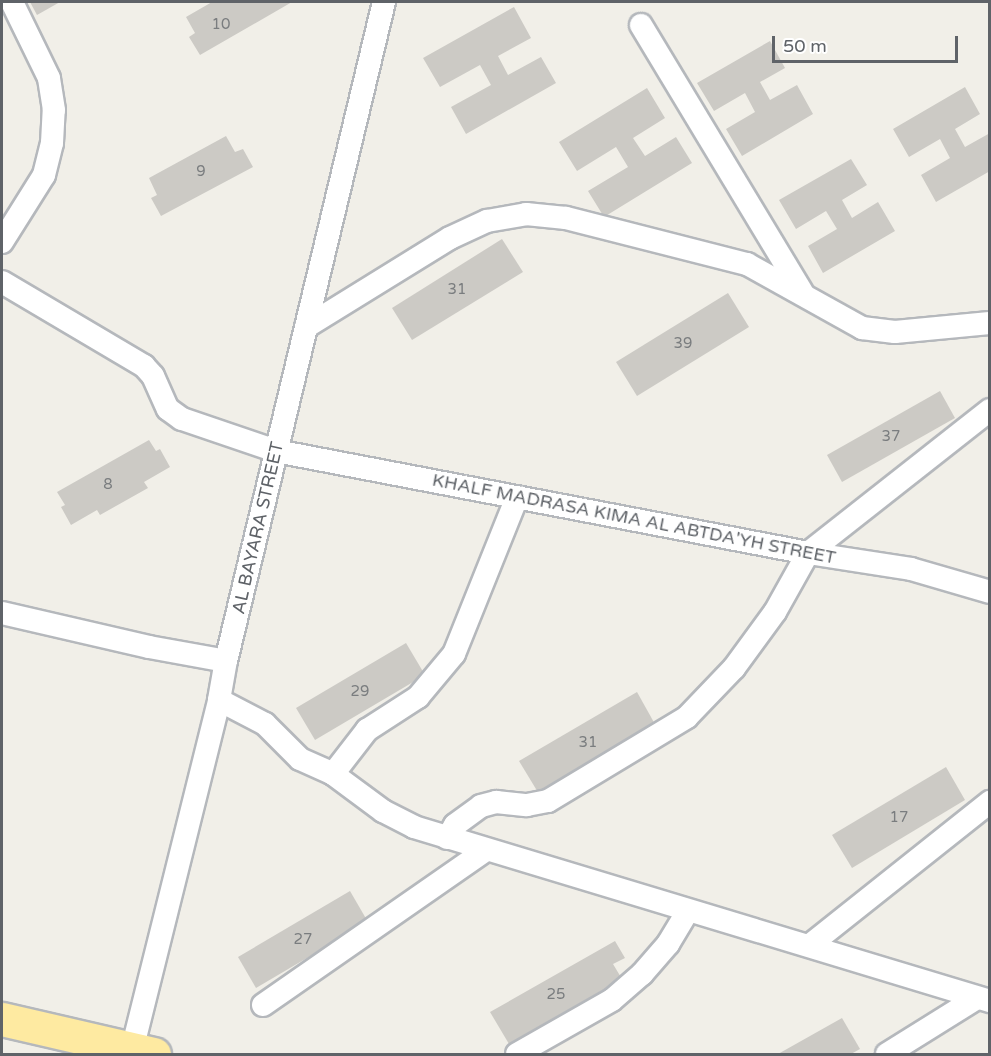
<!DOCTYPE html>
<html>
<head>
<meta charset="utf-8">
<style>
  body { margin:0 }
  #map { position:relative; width:991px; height:1056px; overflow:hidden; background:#f1efe8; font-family:"Varela Round",sans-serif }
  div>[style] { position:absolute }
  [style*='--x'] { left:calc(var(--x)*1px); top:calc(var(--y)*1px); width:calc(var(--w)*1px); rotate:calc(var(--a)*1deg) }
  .building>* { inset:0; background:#cccac5 }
  .roads { filter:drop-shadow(2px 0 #b5b8bc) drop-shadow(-2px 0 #b5b8bc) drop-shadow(0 2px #b5b8bc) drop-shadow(0 -2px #b5b8bc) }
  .minor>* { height:22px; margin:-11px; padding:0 11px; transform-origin:11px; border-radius:11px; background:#fff }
  .trunk>* { height:33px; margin:-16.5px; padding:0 16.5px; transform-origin:16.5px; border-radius:16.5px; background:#feeaa1 }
  span { translate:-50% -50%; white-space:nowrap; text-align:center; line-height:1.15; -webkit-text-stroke:6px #fff; paint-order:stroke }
  .number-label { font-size:15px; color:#7a7d7f }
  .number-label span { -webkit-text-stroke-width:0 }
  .street-label { font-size:18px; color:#5f6368 }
  .frame { position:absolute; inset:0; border:3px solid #5f6368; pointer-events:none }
  .scale { position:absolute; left:772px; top:36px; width:186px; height:27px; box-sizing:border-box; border:3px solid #5f6368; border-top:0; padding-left:8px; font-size:18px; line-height:21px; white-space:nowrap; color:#5f6368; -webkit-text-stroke:4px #fff; paint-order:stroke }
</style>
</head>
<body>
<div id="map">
  <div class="building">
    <div style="clip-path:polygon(30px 2px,60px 2px,37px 15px)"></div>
    <div style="clip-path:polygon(212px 2px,292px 2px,200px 55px,189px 37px,195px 33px,186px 17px)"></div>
    <div style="clip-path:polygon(514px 7px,531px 38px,498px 56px,508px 75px,541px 57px,556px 83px,466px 134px,451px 107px,491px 85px,480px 65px,440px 87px,423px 58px)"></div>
    <div style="clip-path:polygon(770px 41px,785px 68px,760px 82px,770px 100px,797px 85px,813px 114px,742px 156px,726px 129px,755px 112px,745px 93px,714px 111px,697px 83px)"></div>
    <div style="clip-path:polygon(965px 87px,980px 114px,955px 129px,965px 147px,990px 133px,990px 171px,936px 202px,921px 175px,950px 158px,940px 139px,909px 157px,893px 129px)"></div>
    <div style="clip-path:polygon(647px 88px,665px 118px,633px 138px,645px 156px,676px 137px,692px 163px,604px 217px,588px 191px,628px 167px,616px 147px,577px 171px,559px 142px)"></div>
    <div style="clip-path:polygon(226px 136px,235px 152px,243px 149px,253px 167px,161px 216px,151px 198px,157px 195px,149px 178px)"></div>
    <div style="clip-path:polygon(851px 159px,867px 185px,842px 200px,852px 218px,878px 202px,895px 231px,823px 273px,808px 246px,837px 229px,826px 211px,796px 229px,779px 200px)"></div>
    <div style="clip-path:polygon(502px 239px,523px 272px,412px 340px,392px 308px)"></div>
    <div style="clip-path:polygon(728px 293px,749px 327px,637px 396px,616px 362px)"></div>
    <div style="clip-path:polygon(940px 391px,955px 418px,842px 482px,827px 455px)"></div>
    <div style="clip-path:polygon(149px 440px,156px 451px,160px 449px,170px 467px,144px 482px,148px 488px,100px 515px,97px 510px,71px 525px,61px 507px,65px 505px,57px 492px)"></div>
    <div style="clip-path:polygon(406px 643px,425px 675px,315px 740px,296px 708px)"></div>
    <div style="clip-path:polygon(637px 692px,656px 726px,539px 794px,519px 761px)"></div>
    <div style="clip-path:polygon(946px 767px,965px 800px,852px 868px,832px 835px)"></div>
    <div style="clip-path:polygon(350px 891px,368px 922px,256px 988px,238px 957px)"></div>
    <div style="clip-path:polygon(615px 941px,625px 958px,613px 964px,622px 979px,509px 1044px,490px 1012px)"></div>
    <div style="clip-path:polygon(842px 1018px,860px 1049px,851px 1054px,778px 1054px)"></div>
  </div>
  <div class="roads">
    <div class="minor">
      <div style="--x:641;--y:25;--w:312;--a:58.9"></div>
      <div style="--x:2;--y:242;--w:79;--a:-57.9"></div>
      <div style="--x:44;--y:175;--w:33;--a:-76"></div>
      <div style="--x:52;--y:143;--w:33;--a:-87"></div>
      <div style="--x:54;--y:110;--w:32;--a:-99"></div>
      <div style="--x:49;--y:78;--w:85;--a:-116"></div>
      <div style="--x:2;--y:282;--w:165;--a:30.6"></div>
      <div style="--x:144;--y:366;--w:13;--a:48"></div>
      <div style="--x:153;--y:376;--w:36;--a:66"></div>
      <div style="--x:168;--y:409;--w:17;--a:36"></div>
      <div style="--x:182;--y:419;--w:99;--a:18.8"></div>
      <div style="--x:276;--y:451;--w:542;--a:10.85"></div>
      <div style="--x:808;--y:553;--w:104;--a:8.8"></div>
      <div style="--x:911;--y:569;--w:82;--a:16.2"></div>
      <div style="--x:306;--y:327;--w:169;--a:-31.7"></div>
      <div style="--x:450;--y:238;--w:41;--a:-24.7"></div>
      <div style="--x:487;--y:221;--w:40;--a:-10"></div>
      <div style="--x:526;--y:214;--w:40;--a:5.7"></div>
      <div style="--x:566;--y:218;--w:187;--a:14.3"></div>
      <div style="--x:747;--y:264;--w:132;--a:29.1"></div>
      <div style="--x:862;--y:328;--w:33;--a:7"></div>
      <div style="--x:895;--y:332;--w:95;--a:-5.4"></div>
      <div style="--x:2;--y:613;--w:151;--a:13"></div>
      <div style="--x:149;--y:647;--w:78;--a:10.3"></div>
      <div style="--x:219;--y:700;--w:52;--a:27.6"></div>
      <div style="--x:265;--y:724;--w:49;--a:45"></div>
      <div style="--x:300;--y:759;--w:36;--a:24"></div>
      <div style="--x:333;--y:774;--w:62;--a:36.5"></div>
      <div style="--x:383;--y:811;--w:35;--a:27"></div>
      <div style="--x:414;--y:827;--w:602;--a:16.81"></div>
      <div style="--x:333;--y:774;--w:56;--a:-52.3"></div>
      <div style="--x:367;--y:730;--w:61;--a:-32.9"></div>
      <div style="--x:418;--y:697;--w:56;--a:-50.1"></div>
      <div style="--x:454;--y:654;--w:169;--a:-68.1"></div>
      <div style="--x:447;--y:838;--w:15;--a:-58"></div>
      <div style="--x:455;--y:825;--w:32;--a:-36"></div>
      <div style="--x:481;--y:806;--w:16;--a:-15"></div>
      <div style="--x:496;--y:802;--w:31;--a:6"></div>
      <div style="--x:527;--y:805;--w:21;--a:-11"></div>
      <div style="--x:548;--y:801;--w:162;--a:-31.1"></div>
      <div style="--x:687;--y:717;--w:68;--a:-46.2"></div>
      <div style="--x:734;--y:668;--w:69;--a:-53.8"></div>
      <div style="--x:775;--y:612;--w:68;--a:-60.8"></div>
      <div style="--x:808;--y:553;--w:231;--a:-38.2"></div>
      <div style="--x:810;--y:945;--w:230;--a:-38.5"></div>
      <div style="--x:263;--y:1005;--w:272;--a:-34.8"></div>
      <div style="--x:131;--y:1054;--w:365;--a:-76"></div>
      <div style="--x:219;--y:700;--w:40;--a:-80"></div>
      <div style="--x:226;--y:661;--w:678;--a:-76.52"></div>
      <div style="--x:517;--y:1054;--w:109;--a:-29.6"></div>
      <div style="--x:612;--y:1000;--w:40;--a:-41"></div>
      <div style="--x:642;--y:974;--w:40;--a:-49"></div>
      <div style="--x:668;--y:944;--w:39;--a:-59"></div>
      <div style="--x:887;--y:1054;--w:106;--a:-31.9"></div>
    </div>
    <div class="trunk">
      <div style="--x:2;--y:1019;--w:156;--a:13"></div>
    </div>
  </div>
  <div class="number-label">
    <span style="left:221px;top:25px">10</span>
    <span style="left:201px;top:172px">9</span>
    <span style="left:457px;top:290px">31</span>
    <span style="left:683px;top:344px">39</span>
    <span style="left:891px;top:437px">37</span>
    <span style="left:108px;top:485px">8</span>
    <span style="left:360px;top:692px">29</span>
    <span style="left:588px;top:743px">31</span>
    <span style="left:899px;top:818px">17</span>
    <span style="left:303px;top:940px">27</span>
    <span style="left:556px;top:995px">25</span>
  </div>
  <div class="street-label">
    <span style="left:634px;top:519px;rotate:11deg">KHALF MADRASA KIMA AL ABTDA'YH STREET</span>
    <span style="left:258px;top:528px;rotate:-77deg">AL BAYARA STREET</span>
  </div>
  <div class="frame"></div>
  <div class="scale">50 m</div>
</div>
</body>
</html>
